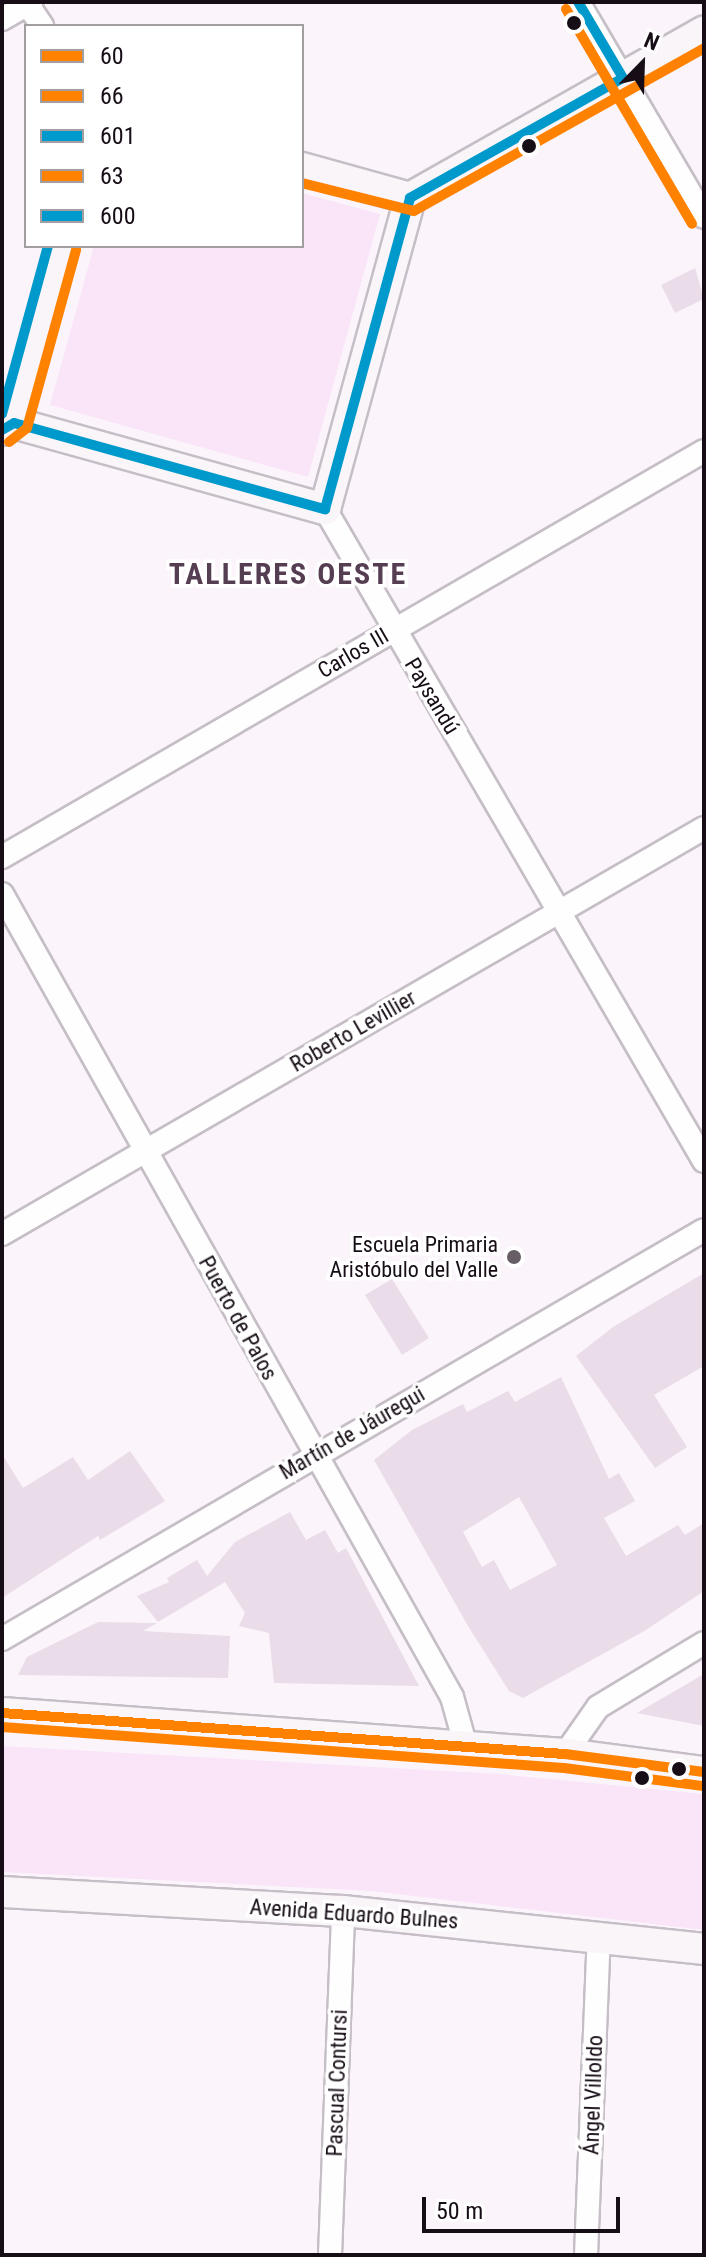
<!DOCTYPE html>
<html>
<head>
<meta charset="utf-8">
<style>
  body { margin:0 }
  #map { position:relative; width:706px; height:2257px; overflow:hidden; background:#fbf5fb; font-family:"Roboto Condensed",sans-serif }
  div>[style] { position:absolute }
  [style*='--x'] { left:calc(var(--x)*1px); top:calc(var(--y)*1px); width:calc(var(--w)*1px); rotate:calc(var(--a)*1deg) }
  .green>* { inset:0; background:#fae4f8 }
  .building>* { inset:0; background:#eadce8 }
  .roads { filter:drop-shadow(2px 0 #c6bec6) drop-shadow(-2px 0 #c6bec6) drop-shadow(0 2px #c6bec6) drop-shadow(0 -2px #c6bec6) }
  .street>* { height:22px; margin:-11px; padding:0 11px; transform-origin:11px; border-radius:11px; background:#fefefe }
  .secondary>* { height:30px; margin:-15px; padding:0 15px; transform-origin:15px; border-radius:15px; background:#f9f5f8 }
  .bus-1>* { height:10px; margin:-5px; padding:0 5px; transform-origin:5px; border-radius:5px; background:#ff8100 }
  .bus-2>* { height:10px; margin:-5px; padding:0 5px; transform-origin:5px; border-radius:5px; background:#ff8100 }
  .bus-3>* { height:10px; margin:-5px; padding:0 5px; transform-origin:5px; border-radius:5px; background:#0099cb }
  .bus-4>* { height:10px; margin:-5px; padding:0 5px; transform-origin:5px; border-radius:5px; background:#ff8100 }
  .bus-5>* { height:10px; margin:-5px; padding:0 5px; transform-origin:5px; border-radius:5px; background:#0099cb }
  .dots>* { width:22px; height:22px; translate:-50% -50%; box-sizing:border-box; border:4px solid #fff; border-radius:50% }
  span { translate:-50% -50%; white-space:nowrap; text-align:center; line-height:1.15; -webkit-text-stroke:7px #fff; paint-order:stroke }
  .street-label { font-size:22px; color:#170d16 }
  .poi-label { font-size:22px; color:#170d16 }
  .right { translate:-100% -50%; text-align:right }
  .district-label { font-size:30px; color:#553d52; font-weight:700; letter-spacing:2px }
  .frame { position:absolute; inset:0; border:4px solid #170d16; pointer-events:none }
  .legend { position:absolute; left:24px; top:24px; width:280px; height:224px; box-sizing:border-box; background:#fff; border:2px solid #a29ea2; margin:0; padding:10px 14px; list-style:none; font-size:24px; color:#170d16 }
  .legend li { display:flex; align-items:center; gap:16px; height:40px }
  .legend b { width:40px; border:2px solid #a29ea2 }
  .north { position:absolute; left:602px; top:24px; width:80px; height:80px; -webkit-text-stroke:6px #fff; paint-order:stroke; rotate:23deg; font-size:22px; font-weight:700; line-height:32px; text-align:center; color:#170d16 }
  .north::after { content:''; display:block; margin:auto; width:28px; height:36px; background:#170d16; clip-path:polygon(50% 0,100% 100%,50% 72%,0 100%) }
  .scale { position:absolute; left:422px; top:2197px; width:198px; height:36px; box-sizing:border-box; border:4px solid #170d16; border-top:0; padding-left:10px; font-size:24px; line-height:28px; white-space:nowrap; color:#170d16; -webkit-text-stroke:6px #fff; paint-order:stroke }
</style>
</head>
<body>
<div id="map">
  <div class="green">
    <div style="clip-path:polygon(302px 193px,380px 214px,308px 477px,50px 405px,94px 246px,302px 246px)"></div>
    <div style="clip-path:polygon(2px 1746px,499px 1774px,704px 1794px,704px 1930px,371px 1891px,2px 1872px)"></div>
  </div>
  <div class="building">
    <div style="clip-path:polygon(695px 268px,704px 299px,675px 313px,661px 285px)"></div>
    <div style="clip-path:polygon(704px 1273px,704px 1366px,654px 1395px,687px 1447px,655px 1468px,576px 1356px,613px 1327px)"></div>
    <div style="clip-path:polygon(392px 1279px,429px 1338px,402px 1355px,365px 1295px)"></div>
    <div style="clip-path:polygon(evenodd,561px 1377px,609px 1479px,619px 1473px,635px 1501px,604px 1518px,626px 1556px,678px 1525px,685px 1535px,704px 1523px,704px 1591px,646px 1630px,523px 1698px,509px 1691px,468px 1626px,374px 1460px,412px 1430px,463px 1404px,467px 1412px,508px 1391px,515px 1402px,561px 1377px,519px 1497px,557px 1565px,510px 1590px,494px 1560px,482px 1567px,463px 1532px,519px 1497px)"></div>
    <div style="clip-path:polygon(130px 1451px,165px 1501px,100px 1540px,98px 1536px,2px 1598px,2px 1454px,23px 1488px,73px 1457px,88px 1480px)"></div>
    <div style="clip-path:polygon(290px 1512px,306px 1540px,325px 1530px,338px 1553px,346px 1548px,419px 1686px,274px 1683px,269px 1633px,239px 1626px,245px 1613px,225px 1582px,158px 1622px,137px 1596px,169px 1582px,167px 1578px,197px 1560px,207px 1576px,235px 1542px)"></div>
    <div style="clip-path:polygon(98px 1622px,157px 1623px,143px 1631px,230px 1636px,228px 1678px,18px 1675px,27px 1657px)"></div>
    <div style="clip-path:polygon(704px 1674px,704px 1726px,637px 1713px)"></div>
  </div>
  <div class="roads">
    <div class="street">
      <div style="--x:26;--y:2;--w:29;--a:56"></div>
      <div style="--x:578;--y:2;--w:249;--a:59.6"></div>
      <div style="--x:2;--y:19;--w:34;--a:-30"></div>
      <div style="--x:325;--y:509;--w:754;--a:59.83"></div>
      <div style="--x:2;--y:857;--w:811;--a:-30.04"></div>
      <div style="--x:2;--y:894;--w:920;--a:60.73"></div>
      <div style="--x:452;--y:1697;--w:52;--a:74.4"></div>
      <div style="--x:2;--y:1234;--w:811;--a:-30.04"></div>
      <div style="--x:2;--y:1639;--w:812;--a:-30.23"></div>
      <div style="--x:565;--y:1754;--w:57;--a:-54.9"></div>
      <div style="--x:598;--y:1707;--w:124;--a:-31.1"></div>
      <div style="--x:330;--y:2255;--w:344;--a:-87.8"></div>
      <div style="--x:586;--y:2255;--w:320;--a:-87.7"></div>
    </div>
    <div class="secondary">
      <div style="--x:302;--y:168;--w:112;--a:15.5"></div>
      <div style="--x:410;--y:198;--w:338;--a:-29.5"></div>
      <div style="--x:14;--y:423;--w:184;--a:-74.5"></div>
      <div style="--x:2;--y:430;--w:14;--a:-30"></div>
      <div style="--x:14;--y:423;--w:323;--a:15.5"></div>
      <div style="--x:325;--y:509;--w:322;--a:-74.7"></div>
      <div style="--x:2;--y:1713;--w:564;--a:4.17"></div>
      <div style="--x:565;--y:1754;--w:140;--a:7.4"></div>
      <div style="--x:2;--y:1892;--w:342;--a:3.2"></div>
      <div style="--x:343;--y:1911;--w:363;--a:6"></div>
    </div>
  </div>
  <div class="bus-1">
    <div style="--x:2;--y:1713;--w:564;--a:4.17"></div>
    <div style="--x:565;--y:1754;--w:140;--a:7.4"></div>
  </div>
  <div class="bus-2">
    <div style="--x:2;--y:1727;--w:563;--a:4.17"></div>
    <div style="--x:564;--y:1768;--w:139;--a:7.4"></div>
  </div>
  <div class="bus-3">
    <div style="--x:2;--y:430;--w:14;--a:-30"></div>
    <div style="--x:14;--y:423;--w:323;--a:15.5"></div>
    <div style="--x:325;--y:509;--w:322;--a:-74.7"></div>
    <div style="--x:410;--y:198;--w:244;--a:-29.4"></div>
    <div style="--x:623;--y:78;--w:88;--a:-120.6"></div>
  </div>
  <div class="bus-4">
    <div style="--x:566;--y:9;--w:249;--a:59.6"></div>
    <div style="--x:302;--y:183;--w:115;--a:14"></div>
    <div style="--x:414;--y:211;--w:333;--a:-29.3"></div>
    <div style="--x:9;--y:442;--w:23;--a:-38"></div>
    <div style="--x:27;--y:428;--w:185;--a:-74.6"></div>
  </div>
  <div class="bus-5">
    <div style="--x:2;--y:414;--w:174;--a:-74.7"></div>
  </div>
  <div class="dots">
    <div style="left:574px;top:23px;background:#170d16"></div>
    <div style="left:529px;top:146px;background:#170d16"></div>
    <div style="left:514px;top:1257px;background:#675e66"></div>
    <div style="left:679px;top:1769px;background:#170d16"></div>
    <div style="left:642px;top:1778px;background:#170d16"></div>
  </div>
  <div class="street-label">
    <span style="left:353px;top:653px;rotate:-30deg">Carlos III</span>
    <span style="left:432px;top:696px;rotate:59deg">Paysandú</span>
    <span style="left:353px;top:1031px;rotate:-30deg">Roberto Levillier</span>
    <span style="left:238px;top:1318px;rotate:61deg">Puerto de Palos</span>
    <span style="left:352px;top:1433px;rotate:-30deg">Martín de Jáuregui</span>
    <span style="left:354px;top:1914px;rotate:4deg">Avenida Eduardo Bulnes</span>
    <span style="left:337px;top:2083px;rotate:-88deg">Pascual Contursi</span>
    <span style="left:593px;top:2095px;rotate:-88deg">Ángel Villoldo</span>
  </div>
  <div class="poi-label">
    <span class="right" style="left:498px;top:1257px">Escuela Primaria<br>Aristóbulo del Valle</span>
  </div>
  <div class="district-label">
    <span style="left:288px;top:574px">TALLERES OESTE</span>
  </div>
  <div class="frame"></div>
  <ul class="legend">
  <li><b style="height:10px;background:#ff8100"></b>60</li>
  <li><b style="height:10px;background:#ff8100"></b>66</li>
  <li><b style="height:10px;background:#0099cb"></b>601</li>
  <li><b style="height:10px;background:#ff8100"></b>63</li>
  <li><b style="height:10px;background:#0099cb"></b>600</li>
  </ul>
  <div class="north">N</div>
  <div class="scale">50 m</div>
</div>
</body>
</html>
